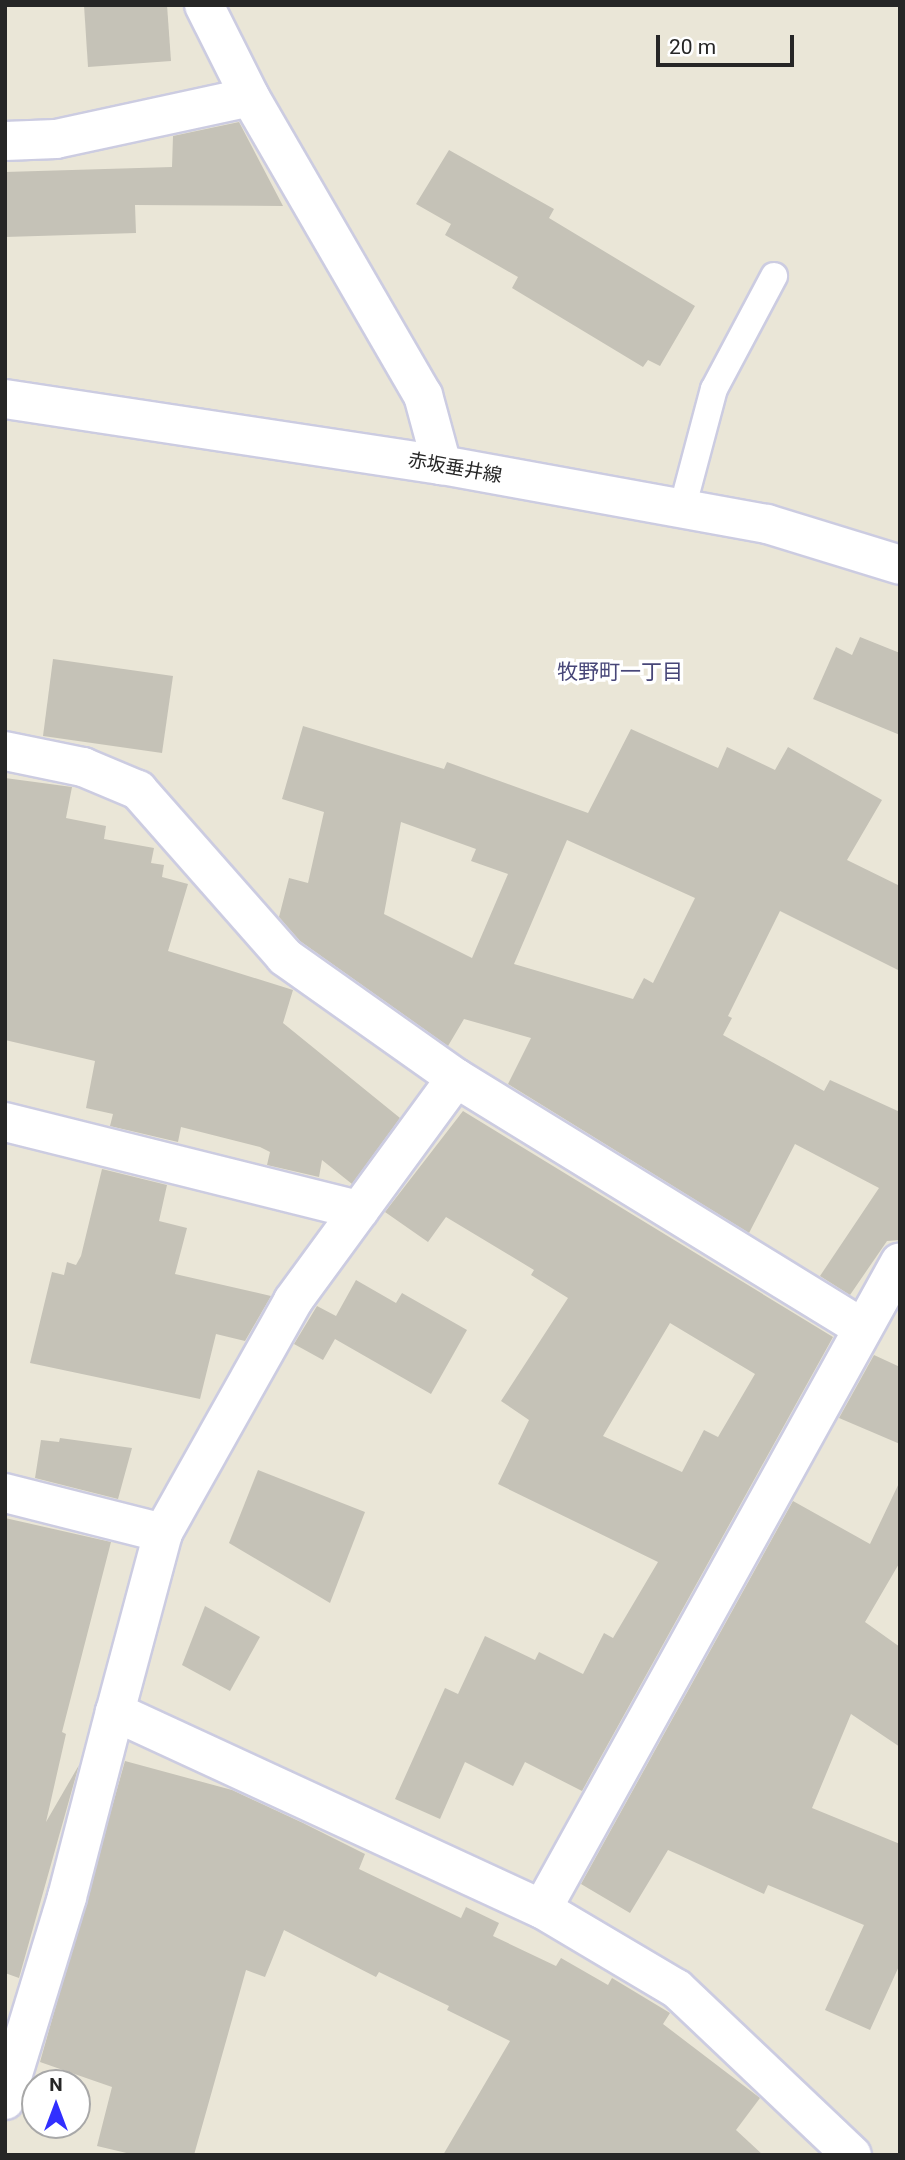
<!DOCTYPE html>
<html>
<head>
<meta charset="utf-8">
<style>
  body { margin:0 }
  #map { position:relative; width:905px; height:2160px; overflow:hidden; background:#eae6d7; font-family:Roboto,"Noto Sans JP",sans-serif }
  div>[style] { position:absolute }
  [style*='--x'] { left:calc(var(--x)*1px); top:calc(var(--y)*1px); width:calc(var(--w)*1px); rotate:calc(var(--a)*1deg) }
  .building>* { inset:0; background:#c5c2b7 }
  .roads { filter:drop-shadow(2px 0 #cccce1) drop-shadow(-2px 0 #cccce1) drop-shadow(0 2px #cccce1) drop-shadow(0 -2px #cccce1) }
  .service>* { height:26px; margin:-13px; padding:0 13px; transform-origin:13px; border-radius:13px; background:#fff }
  .minor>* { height:38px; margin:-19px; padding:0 19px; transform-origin:19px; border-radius:19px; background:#fff }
  .secondary>* { height:38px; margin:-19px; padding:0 19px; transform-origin:19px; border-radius:19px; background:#fff }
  span { translate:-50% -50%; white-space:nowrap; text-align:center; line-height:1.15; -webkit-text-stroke:7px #fff; paint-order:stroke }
  .street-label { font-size:19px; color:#262626 }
  .neighbourhood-label { font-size:21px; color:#474678 }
  .frame { position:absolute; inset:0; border:7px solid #262626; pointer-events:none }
  .north { position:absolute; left:21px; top:2069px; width:70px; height:70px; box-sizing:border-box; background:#fff; border:2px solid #a8a8a8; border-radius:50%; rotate:0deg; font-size:19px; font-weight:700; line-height:28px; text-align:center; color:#262626 }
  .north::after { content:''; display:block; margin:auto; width:24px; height:32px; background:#312fff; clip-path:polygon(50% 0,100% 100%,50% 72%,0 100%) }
  .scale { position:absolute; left:656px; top:35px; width:138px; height:32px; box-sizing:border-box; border:4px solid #262626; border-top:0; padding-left:9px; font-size:21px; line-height:24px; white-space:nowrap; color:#262626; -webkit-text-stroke:5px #fff; paint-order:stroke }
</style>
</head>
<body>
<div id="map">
  <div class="building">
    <div style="clip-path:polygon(84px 5px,167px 5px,171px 61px,88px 67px)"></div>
    <div style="clip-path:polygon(239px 122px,283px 206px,135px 205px,136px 233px,5px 237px,5px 172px,172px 167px,173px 136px)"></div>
    <div style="clip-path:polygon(449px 150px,554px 209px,549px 218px,695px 306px,660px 366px,648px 360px,643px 367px,512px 288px,518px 277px,445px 235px,451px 224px,416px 204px)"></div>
    <div style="clip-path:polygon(860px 637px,900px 653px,900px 735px,813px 699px,836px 647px,852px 655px)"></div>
    <div style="clip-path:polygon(53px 659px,173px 676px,162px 753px,43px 736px)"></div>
    <div style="clip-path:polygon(evenodd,303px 726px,444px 769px,447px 762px,588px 813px,631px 729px,718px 768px,727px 747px,775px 770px,788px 747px,882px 800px,847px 860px,900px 886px,900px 971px,780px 911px,728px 1016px,732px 1018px,723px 1035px,824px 1091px,830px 1080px,900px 1112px,900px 1240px,887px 1241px,850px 1295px,820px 1276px,879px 1188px,795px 1144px,749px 1233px,508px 1084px,531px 1038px,464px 1019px,448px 1046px,300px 941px,279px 917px,289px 878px,308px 883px,324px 812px,282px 799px,303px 726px,401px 822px,476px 849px,471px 861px,508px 874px,472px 958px,384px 914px,401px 822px,303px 726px,567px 840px,695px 898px,653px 983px,644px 978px,633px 999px,514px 964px,567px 840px)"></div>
    <div style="clip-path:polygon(5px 778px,72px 787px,66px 818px,106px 826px,104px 839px,154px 848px,151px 863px,164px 865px,162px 877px,188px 884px,168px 951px,293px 990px,283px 1023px,400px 1118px,352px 1184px,322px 1160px,319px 1177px,267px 1165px,270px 1152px,260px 1147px,181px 1127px,178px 1142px,110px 1126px,113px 1114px,86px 1108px,95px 1061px,5px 1040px)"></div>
    <div style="clip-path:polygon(evenodd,463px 1111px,833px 1337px,582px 1791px,525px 1762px,513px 1786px,465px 1762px,440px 1819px,395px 1799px,445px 1688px,458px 1694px,485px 1636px,535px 1660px,539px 1652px,583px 1674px,604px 1633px,613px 1638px,658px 1562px,498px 1484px,529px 1420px,501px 1401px,568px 1298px,531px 1275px,534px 1270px,446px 1217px,428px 1242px,385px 1212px,463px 1111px,670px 1323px,755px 1374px,718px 1437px,704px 1430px,682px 1472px,603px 1436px,670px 1323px)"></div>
    <div style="clip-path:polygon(102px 1169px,167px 1185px,159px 1221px,187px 1228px,175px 1274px,271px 1296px,245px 1341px,216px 1334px,200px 1399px,30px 1363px,52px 1272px,64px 1275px,67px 1262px,76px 1265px,81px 1256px)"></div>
    <div style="clip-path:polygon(356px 1280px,396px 1303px,402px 1293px,467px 1330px,431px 1394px,335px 1339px,323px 1360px,294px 1344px,317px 1306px,336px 1316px)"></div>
    <div style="clip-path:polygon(874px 1355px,900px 1367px,900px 1444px,839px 1418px)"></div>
    <div style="clip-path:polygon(60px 1438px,132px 1448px,118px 1499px,35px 1478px,41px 1440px,59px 1442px)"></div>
    <div style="clip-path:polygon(258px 1470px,365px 1512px,330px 1603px,229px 1543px)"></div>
    <div style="clip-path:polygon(900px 1481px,900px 1562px,865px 1622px,900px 1647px,900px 1747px,851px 1714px,812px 1808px,900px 1844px,900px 1964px,870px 2030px,825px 2010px,864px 1925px,768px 1885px,764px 1894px,668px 1850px,630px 1913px,581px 1884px,793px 1501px,870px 1544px)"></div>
    <div style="clip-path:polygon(5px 1518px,111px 1542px,62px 1732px,66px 1734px,46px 1822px,79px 1765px,19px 1978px,5px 1973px)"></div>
    <div style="clip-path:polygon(205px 1606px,260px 1637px,230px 1691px,182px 1665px)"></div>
    <div style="clip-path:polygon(125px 1761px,232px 1790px,303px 1823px,365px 1854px,359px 1869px,461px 1918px,466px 1907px,499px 1923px,493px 1936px,556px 1966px,561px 1958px,608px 1985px,612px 1978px,670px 2013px,663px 2024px,760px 2098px,736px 2130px,763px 2155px,443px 2155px,510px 2041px,447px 2010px,449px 2006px,379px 1972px,376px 1977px,284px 1930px,265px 1977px,246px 1970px,194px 2155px,135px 2155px,97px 2146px,112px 2087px,40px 2062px)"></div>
  </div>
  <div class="roads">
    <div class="service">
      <div style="--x:682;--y:509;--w:124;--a:-75.1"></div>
      <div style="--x:714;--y:389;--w:128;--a:-62"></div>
    </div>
    <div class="minor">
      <div style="--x:204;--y:5;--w:103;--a:63.4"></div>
      <div style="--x:250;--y:97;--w:345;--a:59.9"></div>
      <div style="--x:423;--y:395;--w:73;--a:74.8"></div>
      <div style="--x:5;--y:141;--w:51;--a:-2.2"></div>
      <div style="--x:56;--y:139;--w:198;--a:-12.2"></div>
      <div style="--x:5;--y:751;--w:80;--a:11.6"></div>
      <div style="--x:83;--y:767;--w:60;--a:22.7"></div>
      <div style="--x:138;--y:790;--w:222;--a:48.6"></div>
      <div style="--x:285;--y:957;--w:209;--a:35.3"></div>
      <div style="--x:456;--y:1078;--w:477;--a:31.6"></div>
      <div style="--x:456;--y:1078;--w:276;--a:126.2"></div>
      <div style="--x:293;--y:1301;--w:266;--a:119.3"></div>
      <div style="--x:163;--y:1533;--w:185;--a:105"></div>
      <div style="--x:115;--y:1712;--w:470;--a:24.8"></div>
      <div style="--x:542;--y:1909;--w:157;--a:30.7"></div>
      <div style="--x:677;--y:1989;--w:241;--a:43.5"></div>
      <div style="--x:5;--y:1122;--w:365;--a:14"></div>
      <div style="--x:5;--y:1493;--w:163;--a:14.2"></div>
      <div style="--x:542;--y:1909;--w:739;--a:-61.04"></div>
      <div style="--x:5;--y:2100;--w:212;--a:-73"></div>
      <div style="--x:67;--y:1897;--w:191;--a:-75.5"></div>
    </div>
    <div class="secondary">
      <div style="--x:5;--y:399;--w:442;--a:8.6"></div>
      <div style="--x:442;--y:465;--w:330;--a:10.3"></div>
      <div style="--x:767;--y:524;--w:139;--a:17.1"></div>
    </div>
  </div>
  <div class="street-label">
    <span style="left:455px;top:468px;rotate:10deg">赤坂垂井線</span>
  </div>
  <div class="neighbourhood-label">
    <span style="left:620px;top:672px">牧野町一丁目</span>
  </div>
  <div class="frame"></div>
  <div class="north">N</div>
  <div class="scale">20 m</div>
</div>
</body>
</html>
